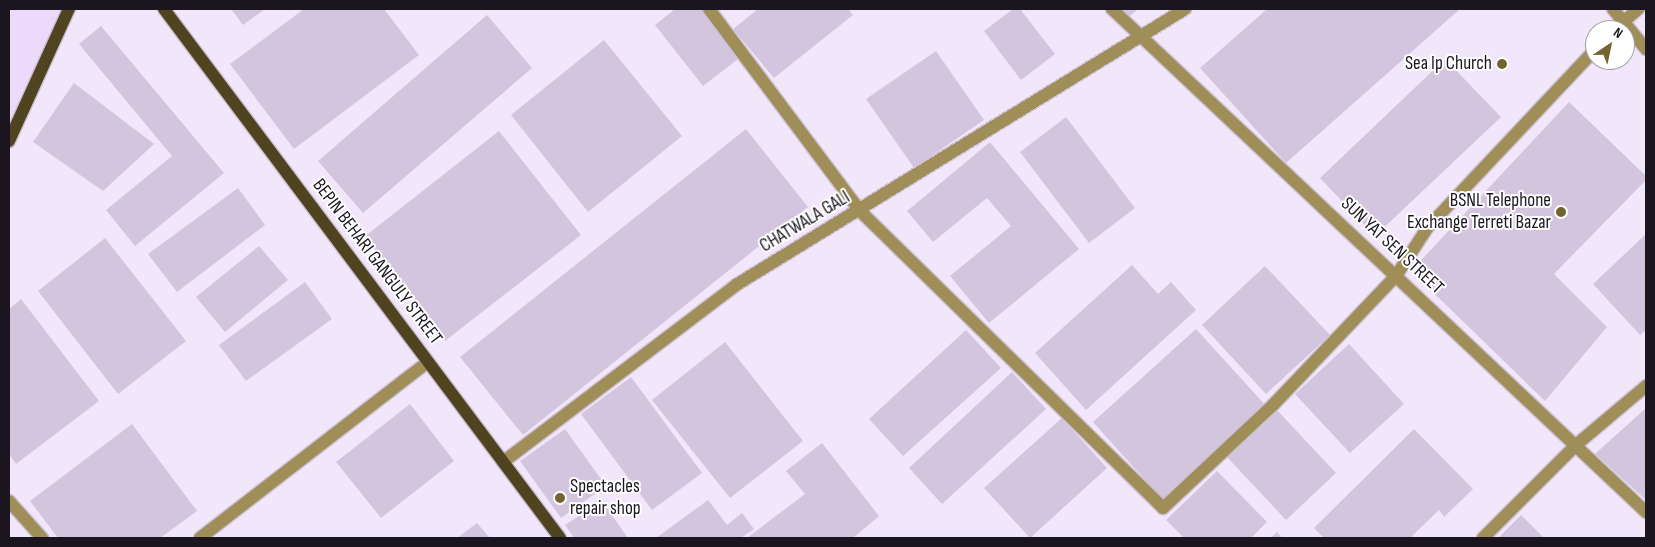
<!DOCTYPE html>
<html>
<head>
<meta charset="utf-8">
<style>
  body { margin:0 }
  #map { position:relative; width:1655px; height:547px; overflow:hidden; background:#f2e6fb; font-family:"Sofia Sans Condensed",sans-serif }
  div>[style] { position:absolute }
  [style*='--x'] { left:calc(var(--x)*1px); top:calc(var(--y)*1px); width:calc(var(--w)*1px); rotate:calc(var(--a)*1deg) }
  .built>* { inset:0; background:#edd9fb }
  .building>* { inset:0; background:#d4c5df }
  .roads { filter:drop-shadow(1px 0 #cbc0d3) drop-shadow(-1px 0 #cbc0d3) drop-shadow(0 1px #cbc0d3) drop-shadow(0 -1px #cbc0d3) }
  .minor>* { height:12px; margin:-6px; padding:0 6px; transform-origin:6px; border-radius:6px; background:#9f8e58 }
  .major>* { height:12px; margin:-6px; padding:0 6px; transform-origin:6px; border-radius:6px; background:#4f441f }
  .dots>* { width:14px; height:14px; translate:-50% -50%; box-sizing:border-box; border:2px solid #fff; border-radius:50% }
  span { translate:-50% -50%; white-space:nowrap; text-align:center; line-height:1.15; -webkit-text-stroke:4px #fff; paint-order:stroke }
  .poi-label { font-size:19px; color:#1a151e }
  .right { translate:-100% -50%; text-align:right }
  .left { translate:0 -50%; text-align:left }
  .street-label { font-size:19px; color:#1a151e }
  .frame { position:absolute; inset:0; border:10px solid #1a151e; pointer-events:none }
  .north { position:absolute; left:1585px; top:20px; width:50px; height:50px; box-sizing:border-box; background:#fff; border:1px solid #a3a1a5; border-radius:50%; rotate:34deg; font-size:14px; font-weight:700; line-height:20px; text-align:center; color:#1a151e }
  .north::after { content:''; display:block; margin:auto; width:18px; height:22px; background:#736431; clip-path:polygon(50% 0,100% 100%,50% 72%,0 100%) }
</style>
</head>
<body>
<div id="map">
  <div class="built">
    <div style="clip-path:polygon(9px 9px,76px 9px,9px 130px)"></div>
  </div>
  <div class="building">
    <div style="clip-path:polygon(231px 9px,265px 9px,243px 25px)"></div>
    <div style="clip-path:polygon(304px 9px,384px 9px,419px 55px,294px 149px,230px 64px)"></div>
    <div style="clip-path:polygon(675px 9px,705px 9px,742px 56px,703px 86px,655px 25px)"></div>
    <div style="clip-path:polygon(758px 9px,848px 9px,853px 15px,774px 78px,733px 29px)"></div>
    <div style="clip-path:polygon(1013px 9px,1020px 9px,1055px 54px,1021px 80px,984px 31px)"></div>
    <div style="clip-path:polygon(1121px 9px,1138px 9px,1129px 17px)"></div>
    <div style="clip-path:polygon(1267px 9px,1460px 9px,1286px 163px,1200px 68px)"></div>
    <div style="clip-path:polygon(487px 15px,532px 68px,363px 213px,318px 161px)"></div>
    <div style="clip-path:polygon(101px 26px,224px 173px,135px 246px,106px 210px,172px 156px,79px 44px)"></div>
    <div style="clip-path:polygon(604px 40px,682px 136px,588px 212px,511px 115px)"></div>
    <div style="clip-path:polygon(936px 51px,984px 120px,914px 168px,866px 99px)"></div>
    <div style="clip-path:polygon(1445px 59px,1501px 117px,1375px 236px,1320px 178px)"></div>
    <div style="clip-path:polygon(74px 83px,154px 144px,103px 191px,33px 142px)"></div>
    <div style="clip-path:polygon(1569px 102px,1646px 176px,1646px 180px,1554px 274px,1607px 327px,1545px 401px,1411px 271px)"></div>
    <div style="clip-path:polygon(1066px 117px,1135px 208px,1089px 243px,1020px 152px)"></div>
    <div style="clip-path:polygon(746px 129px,808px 207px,523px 435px,460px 357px)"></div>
    <div style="clip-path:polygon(499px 131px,581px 235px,445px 341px,364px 237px)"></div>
    <div style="clip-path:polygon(990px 142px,1079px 249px,989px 323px,950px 276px,1011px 226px,987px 198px,933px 242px,907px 211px)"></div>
    <div style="clip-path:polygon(238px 188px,265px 225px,177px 292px,148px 254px)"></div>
    <div style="clip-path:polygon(1646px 234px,1646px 330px,1640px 335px,1593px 284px)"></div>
    <div style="clip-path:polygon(105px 238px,186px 341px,118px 394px,38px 291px)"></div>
    <div style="clip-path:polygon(259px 246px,288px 280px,225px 332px,196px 297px)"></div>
    <div style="clip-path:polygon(1132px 265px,1158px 294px,1171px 282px,1196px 310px,1086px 410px,1035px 353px)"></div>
    <div style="clip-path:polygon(1265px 266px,1330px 335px,1266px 394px,1202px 325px)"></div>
    <div style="clip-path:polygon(305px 282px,332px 319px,246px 381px,219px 345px)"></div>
    <div style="clip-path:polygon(21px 299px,99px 401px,16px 464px,9px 454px,9px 309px)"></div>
    <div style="clip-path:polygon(1196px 329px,1267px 407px,1163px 500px,1093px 422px)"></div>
    <div style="clip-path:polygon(966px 330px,1001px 368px,903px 456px,869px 419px)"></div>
    <div style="clip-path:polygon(725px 342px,803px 441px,730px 498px,652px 400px)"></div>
    <div style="clip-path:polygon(1349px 344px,1404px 404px,1350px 453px,1295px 394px)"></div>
    <div style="clip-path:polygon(1012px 372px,1046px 409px,942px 504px,909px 468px)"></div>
    <div style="clip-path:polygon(631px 377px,702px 473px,652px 510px,581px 414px)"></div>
    <div style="clip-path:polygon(410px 404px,454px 461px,381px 518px,336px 462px)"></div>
    <div style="clip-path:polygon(1646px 408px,1646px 500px,1595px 454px)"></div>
    <div style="clip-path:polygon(1276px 409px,1336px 473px,1286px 520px,1226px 456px)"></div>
    <div style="clip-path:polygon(1062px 418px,1107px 468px,1030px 538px,984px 488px)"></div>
    <div style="clip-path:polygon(132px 424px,197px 511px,160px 538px,58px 538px,30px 501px)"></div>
    <div style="clip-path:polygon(565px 429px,606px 486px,561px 518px,520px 461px)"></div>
    <div style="clip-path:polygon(1414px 429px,1473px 489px,1444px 517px,1439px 510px,1410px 538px,1324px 538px,1314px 528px)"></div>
    <div style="clip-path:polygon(822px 443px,879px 516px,853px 538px,747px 538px,805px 494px,786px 471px)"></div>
    <div style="clip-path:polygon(1217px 471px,1267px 522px,1251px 538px,1184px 538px,1166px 520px)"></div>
    <div style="clip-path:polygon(708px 500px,727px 525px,742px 513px,754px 529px,741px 538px,656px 538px)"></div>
    <div style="clip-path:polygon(602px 501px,628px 538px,574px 538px,565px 525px)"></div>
    <div style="clip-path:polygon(1521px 515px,1544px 538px,1498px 538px)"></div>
    <div style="clip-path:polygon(477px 523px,490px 538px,457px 538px)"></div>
    <div style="clip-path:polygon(1277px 532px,1282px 538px,1270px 538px)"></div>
  </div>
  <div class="roads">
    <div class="minor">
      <div style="--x:709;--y:9;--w:252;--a:53.2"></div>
      <div style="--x:860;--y:211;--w:424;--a:44.4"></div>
      <div style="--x:1163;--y:508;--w:151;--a:-43.1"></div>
      <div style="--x:1273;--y:405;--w:178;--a:-46.4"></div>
      <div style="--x:1396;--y:276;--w:59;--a:-56.9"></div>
      <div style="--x:1428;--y:227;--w:243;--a:-46.7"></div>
      <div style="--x:1112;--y:9;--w:734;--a:43.29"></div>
      <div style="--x:1613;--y:9;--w:52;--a:50.5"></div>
      <div style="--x:1614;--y:30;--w:32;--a:-41"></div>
      <div style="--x:503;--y:462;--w:293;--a:-37.2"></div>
      <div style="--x:736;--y:285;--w:527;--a:-31.58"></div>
      <div style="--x:9;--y:501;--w:50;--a:48.3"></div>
      <div style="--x:200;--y:538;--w:288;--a:-37.7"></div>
      <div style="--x:1483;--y:538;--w:132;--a:-45"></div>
      <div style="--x:1576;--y:445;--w:92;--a:-40.1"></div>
    </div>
    <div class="major">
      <div style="--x:164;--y:9;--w:661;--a:53.18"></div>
      <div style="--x:9;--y:141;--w:145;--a:-65.6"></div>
    </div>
  </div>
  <div class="dots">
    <div style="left:1502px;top:64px;background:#736431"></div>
    <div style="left:1561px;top:212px;background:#736431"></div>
    <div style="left:560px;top:498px;background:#736431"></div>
  </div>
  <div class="poi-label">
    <span class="right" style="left:1492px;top:64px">Sea Ip Church</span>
    <span class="right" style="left:1551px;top:212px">BSNL Telephone<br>Exchange Terreti Bazar</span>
    <span class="left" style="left:570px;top:498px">Spectacles<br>repair shop</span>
  </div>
  <div class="street-label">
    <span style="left:805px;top:222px;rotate:-31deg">CHATWALA GALI</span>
    <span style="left:1392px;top:246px;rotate:43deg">SUN YAT SEN STREET</span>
    <span style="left:377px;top:262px;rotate:53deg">BEPIN BEHARI GANGULY STREET</span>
  </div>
  <div class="frame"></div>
  <div class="north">N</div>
</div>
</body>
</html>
